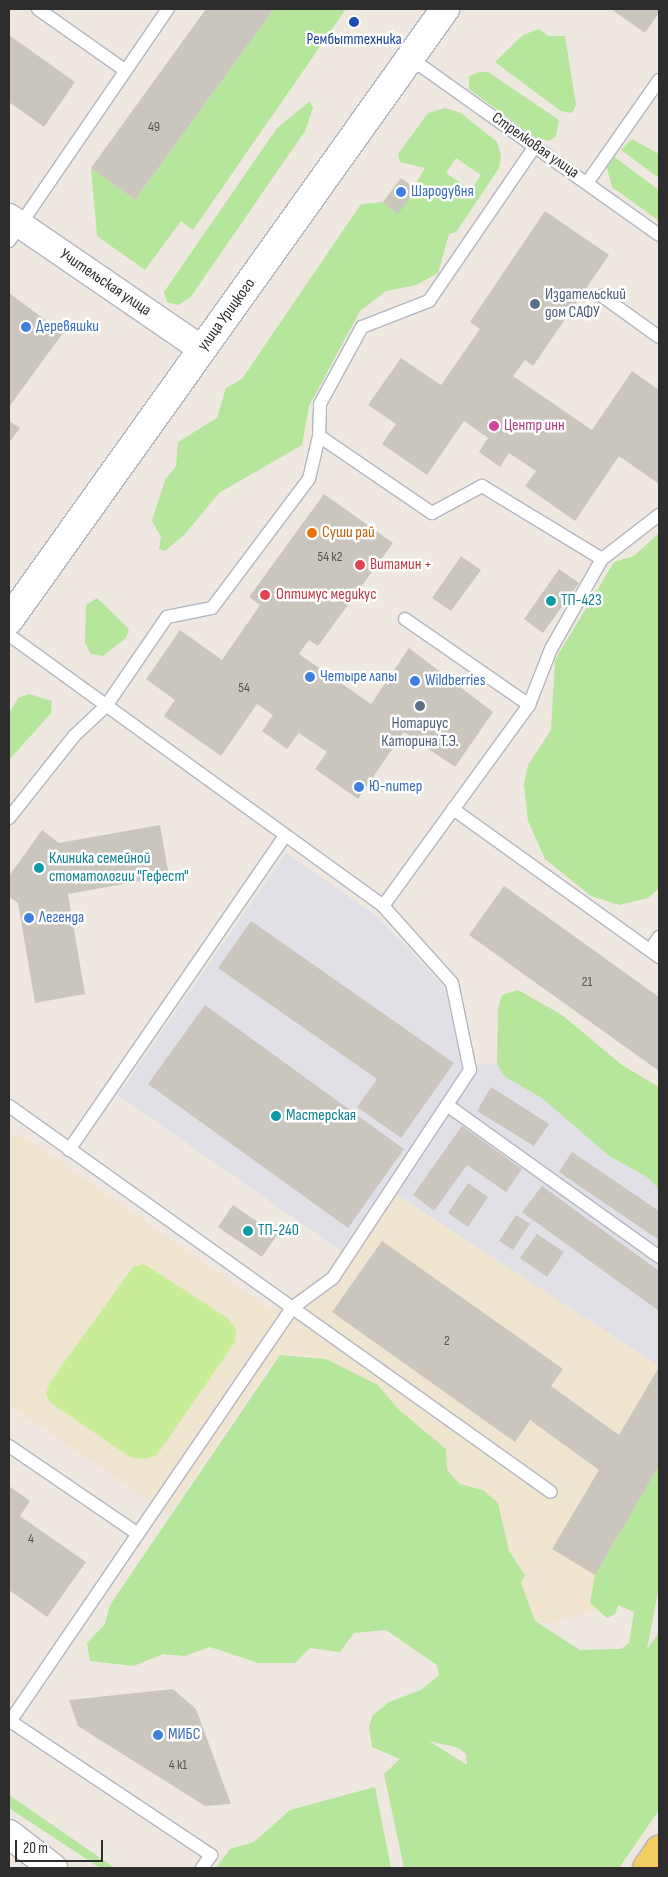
<!DOCTYPE html>
<html>
<head>
<meta charset="utf-8">
<style>
  body { margin:0 }
  #map { position:relative; width:668px; height:1877px; overflow:hidden; background:#eee8e0; font-family:"Sofia Sans Condensed",sans-serif }
  div>[style] { position:absolute }
  [style*='--x'] { left:calc(var(--x)*1px); top:calc(var(--y)*1px); width:calc(var(--w)*1px); rotate:calc(var(--a)*1deg) }
  .industrial>* { inset:0; background:#e2e0e7 }
  .education>* { inset:0; background:#f0e5d0 }
  .green>* { inset:0; background:#b6e59c }
  .pitch>* { inset:0; background:#c9ec98 }
  .building>* { inset:0; background:#cac6be }
  .roads { filter:drop-shadow(1px 0 #b3b6c0) drop-shadow(-1px 0 #b3b6c0) drop-shadow(0 1px #b3b6c0) drop-shadow(0 -1px #b3b6c0) }
  .lane>* { height:12px; margin:-6px; padding:0 6px; transform-origin:6px; border-radius:6px; background:#fff }
  .street>* { height:26px; margin:-13px; padding:0 13px; transform-origin:13px; border-radius:13px; background:#fff }
  .secondary>* { height:28px; margin:-14px; padding:0 14px; transform-origin:14px; border-radius:14px; background:#fff }
  .primary>* { height:28px; margin:-14px; padding:0 14px; transform-origin:14px; border-radius:14px; background:#f2ce61 }
  .dots>* { width:14px; height:14px; translate:-50% -50%; box-sizing:border-box; border:2px solid #fff; border-radius:50% }
  span { translate:-50% -50%; white-space:nowrap; text-align:center; line-height:1.15; -webkit-text-stroke:5px #fff; paint-order:stroke }
  .number-label { font-size:14px; color:#545351 }
  .number-label span { -webkit-text-stroke-width:0 }
  .transit-label { font-size:16px; color:#164399 }
  .street-label { font-size:16px; color:#2d2d2d }
  .shop-label { font-size:16px; color:#366cbe }
  .left { translate:0 -50%; text-align:left }
  .service-label { font-size:16px; color:#4e5e75 }
  .hotel-label { font-size:16px; color:#b23c85 }
  .food-label { font-size:16px; color:#c56008 }
  .health-label { font-size:16px; color:#be3a42 }
  .culture-label { font-size:16px; color:#0d838f }
  .frame { position:absolute; inset:0; border:10px solid #2d2d2d; pointer-events:none }
  .scale { position:absolute; left:15px; top:1840px; width:88px; height:22px; box-sizing:border-box; border:2px solid #2d2d2d; border-top:0; padding-left:6px; font-size:15px; line-height:18px; white-space:nowrap; color:#2d2d2d; -webkit-text-stroke:4px #fff; paint-order:stroke }
</style>
</head>
<body>
<div id="map">
  <div class="industrial">
    <div style="clip-path:polygon(286px 853px,377px 916px,445px 988px,462px 1065px,497px 1064px,505px 1077px,542px 1098px,609px 1156px,647px 1177px,659px 1189px,659px 1366px,385px 1187px,341px 1251px,118px 1095px)"></div>
  </div>
  <div class="education">
    <div style="clip-path:polygon(9px 1134px,27px 1138px,272px 1310px,325px 1273px,385px 1187px,659px 1366px,659px 1466px,595px 1575px,591px 1603px,598px 1610px,546px 1624px,535px 1621px,521px 1583px,521px 1566px,509px 1551px,498px 1503px,469px 1484px,460px 1484px,447px 1470px,446px 1449px,398px 1409px,378px 1385px,326px 1359px,293px 1354px,280px 1355px,272px 1363px,169px 1514px,9px 1405px)"></div>
  </div>
  <div class="green">
    <div style="clip-path:polygon(274px 9px,346px 9px,193px 230px,181px 221px,145px 270px,97px 236px,91px 168px,135px 200px)"></div>
    <div style="clip-path:polygon(539px 29px,549px 36px,565px 36px,576px 105px,572px 113px,561px 111px,495px 62px,523px 35px)"></div>
    <div style="clip-path:polygon(480px 72px,488px 72px,559px 120px,556px 136px,549px 141px,536px 138px,469px 89px,469px 76px)"></div>
    <div style="clip-path:polygon(310px 101px,313px 108px,305px 131px,190px 298px,178px 305px,167px 302px,164px 292px,277px 128px)"></div>
    <div style="clip-path:polygon(evenodd,445px 108px,461px 113px,497px 142px,501px 155px,499px 168px,456px 232px,449px 234px,438px 273px,416px 285px,386px 291px,360px 311px,309px 406px,302px 445px,219px 493px,184px 535px,165px 551px,159px 549px,161px 537px,152px 521px,165px 480px,176px 466px,178px 442px,217px 418px,226px 388px,242px 379px,361px 204px,383px 202px,398px 213px,425px 168px,400px 162px,398px 154px,428px 113px,445px 108px,456px 158px,481px 175px,471px 190px,446px 173px,456px 158px)"></div>
    <div style="clip-path:polygon(632px 139px,659px 154px,659px 178px,621px 150px)"></div>
    <div style="clip-path:polygon(613px 156px,659px 190px,659px 221px,612px 187px,607px 168px)"></div>
    <div style="clip-path:polygon(659px 533px,659px 888px,648px 898px,619px 905px,591px 896px,545px 859px,528px 821px,524px 784px,528px 765px,551px 730px,555px 660px,614px 562px,634px 556px)"></div>
    <div style="clip-path:polygon(97px 598px,129px 629px,126px 638px,103px 656px,91px 654px,85px 643px,86px 605px)"></div>
    <div style="clip-path:polygon(29px 694px,52px 701px,51px 713px,9px 760px,9px 714px,18px 698px)"></div>
    <div style="clip-path:polygon(518px 990px,562px 1015px,622px 1065px,659px 1087px,659px 1189px,647px 1177px,609px 1156px,542px 1098px,505px 1077px,497px 1064px,498px 1008px,502px 995px)"></div>
    <div style="clip-path:polygon(evenodd,280px 1355px,326px 1359px,378px 1385px,398px 1409px,446px 1449px,447px 1470px,460px 1484px,483px 1490px,498px 1503px,509px 1551px,525px 1575px,521px 1583px,535px 1621px,580px 1650px,621px 1649px,629px 1643px,634px 1612px,618px 1605px,615px 1614px,607px 1618px,590px 1603px,595px 1575px,659px 1466px,659px 1586px,647px 1649px,659px 1633px,659px 1810px,619px 1868px,404px 1868px,384px 1774px,400px 1759px,372px 1747px,369px 1728px,372px 1716px,389px 1702px,421px 1690px,439px 1675px,437px 1665px,386px 1630px,354px 1633px,340px 1652px,310px 1648px,295px 1663px,258px 1663px,210px 1647px,184px 1656px,163px 1654px,134px 1666px,90px 1661px,87px 1643px,105px 1624px,110px 1605px,280px 1355px,429px 1741px,459px 1748px,466px 1754px,467px 1765px,429px 1741px)"></div>
    <div style="clip-path:polygon(375px 1787px,391px 1868px,216px 1868px,230px 1849px,254px 1842px,290px 1810px)"></div>
    <div style="clip-path:polygon(9px 1795px,115px 1868px,100px 1868px,9px 1808px)"></div>
  </div>
  <div class="pitch">
    <div style="clip-path:polygon(144px 1264px,229px 1319px,236px 1329px,235px 1342px,157px 1455px,145px 1459px,130px 1457px,51px 1403px,46px 1394px,50px 1382px,133px 1267px)"></div>
  </div>
  <div class="building">
    <div style="clip-path:polygon(206px 9px,274px 9px,135px 200px,91px 168px)"></div>
    <div style="clip-path:polygon(611px 9px,659px 9px,659px 13px,645px 33px)"></div>
    <div style="clip-path:polygon(9px 35px,75px 82px,44px 127px,9px 102px)"></div>
    <div style="clip-path:polygon(401px 178px,416px 189px,398px 214px,383px 202px)"></div>
    <div style="clip-path:polygon(545px 211px,609px 255px,533px 366px,525px 360px,513px 376px,592px 430px,632px 371px,659px 390px,659px 484px,619px 456px,575px 521px,525px 486px,536px 471px,509px 453px,500px 467px,479px 452px,488px 438px,464px 421px,427px 475px,382px 444px,396px 424px,368px 405px,401px 358px,441px 385px,480px 329px,470px 322px)"></div>
    <div style="clip-path:polygon(9px 293px,63px 333px,9px 407px)"></div>
    <div style="clip-path:polygon(9px 421px,20px 428px,9px 443px)"></div>
    <div style="clip-path:polygon(324px 494px,393px 543px,318px 646px,309px 640px,299px 654px,371px 704px,409px 648px,493px 712px,455px 767px,404px 732px,358px 799px,315px 769px,327px 752px,299px 733px,287px 749px,262px 731px,273px 715px,257px 704px,221px 756px,164px 716px,175px 700px,146px 679px,180px 630px,222px 660px,260px 605px,249px 597px)"></div>
    <div style="clip-path:polygon(461px 556px,481px 570px,451px 611px,432px 598px)"></div>
    <div style="clip-path:polygon(559px 569px,579px 583px,543px 633px,524px 619px)"></div>
    <div style="clip-path:polygon(160px 825px,169px 876px,68px 894px,85px 994px,35px 1003px,18px 903px,9px 897px,9px 876px,42px 830px,59px 843px)"></div>
    <div style="clip-path:polygon(504px 886px,659px 997px,659px 1071px,469px 935px)"></div>
    <div style="clip-path:polygon(251px 921px,454px 1063px,401px 1138px,357px 1107px,377px 1079px,218px 968px)"></div>
    <div style="clip-path:polygon(205px 1005px,404px 1149px,348px 1228px,148px 1084px)"></div>
    <div style="clip-path:polygon(491px 1087px,549px 1124px,534px 1146px,477px 1111px)"></div>
    <div style="clip-path:polygon(462px 1126px,522px 1169px,506px 1192px,467px 1165px,434px 1211px,413px 1195px)"></div>
    <div style="clip-path:polygon(572px 1152px,659px 1211px,659px 1240px,559px 1172px)"></div>
    <div style="clip-path:polygon(468px 1183px,488px 1197px,468px 1227px,448px 1213px)"></div>
    <div style="clip-path:polygon(542px 1186px,659px 1271px,659px 1311px,522px 1212px)"></div>
    <div style="clip-path:polygon(233px 1205px,277px 1235px,262px 1257px,218px 1227px)"></div>
    <div style="clip-path:polygon(516px 1215px,530px 1224px,513px 1250px,499px 1241px)"></div>
    <div style="clip-path:polygon(537px 1234px,564px 1252px,547px 1277px,520px 1258px)"></div>
    <div style="clip-path:polygon(382px 1241px,563px 1369px,551px 1386px,619px 1435px,659px 1367px,659px 1466px,595px 1575px,552px 1549px,599px 1470px,530px 1420px,515px 1442px,332px 1312px)"></div>
    <div style="clip-path:polygon(9px 1486px,30px 1501px,20px 1516px,86px 1562px,47px 1617px,9px 1590px)"></div>
    <div style="clip-path:polygon(173px 1689px,196px 1709px,231px 1804px,205px 1806px,78px 1726px,69px 1700px)"></div>
  </div>
  <div class="roads">
    <div class="lane">
      <div style="--x:38;--y:9;--w:104;--a:35.2"></div>
      <div style="--x:410;--y:58;--w:305;--a:35.4"></div>
      <div style="--x:587;--y:183;--w:126;--a:-55"></div>
      <div style="--x:9;--y:241;--w:281;--a:-55.6"></div>
      <div style="--x:602;--y:296;--w:70;--a:35.7"></div>
      <div style="--x:319;--y:436;--w:137;--a:34.3"></div>
      <div style="--x:432;--y:513;--w:57;--a:-28.4"></div>
      <div style="--x:482;--y:486;--w:140;--a:31.3"></div>
      <div style="--x:405;--y:619;--w:151;--a:34.7"></div>
      <div style="--x:9;--y:635;--w:462;--a:35.9"></div>
      <div style="--x:383;--y:906;--w:103;--a:48.1"></div>
      <div style="--x:452;--y:983;--w:89;--a:78.3"></div>
      <div style="--x:470;--y:1070;--w:249;--a:123.4"></div>
      <div style="--x:333;--y:1278;--w:51;--a:143.8"></div>
      <div style="--x:292;--y:1308;--w:502;--a:124.29"></div>
      <div style="--x:453;--y:809;--w:254;--a:35.7"></div>
      <div style="--x:9;--y:818;--w:105;--a:-51.6"></div>
      <div style="--x:74;--y:736;--w:44;--a:-43.2"></div>
      <div style="--x:106;--y:706;--w:108;--a:-55.6"></div>
      <div style="--x:167;--y:617;--w:46;--a:-11.3"></div>
      <div style="--x:212;--y:608;--w:161;--a:-53.1"></div>
      <div style="--x:309;--y:479;--w:44;--a:-76.9"></div>
      <div style="--x:319;--y:436;--w:32;--a:-88"></div>
      <div style="--x:320;--y:404;--w:88;--a:-61.4"></div>
      <div style="--x:362;--y:327;--w:72;--a:-21.2"></div>
      <div style="--x:429;--y:301;--w:188;--a:-55.6"></div>
      <div style="--x:383;--y:906;--w:248;--a:-54"></div>
      <div style="--x:529;--y:705;--w:60;--a:-68.6"></div>
      <div style="--x:551;--y:649;--w:103;--a:-60.5"></div>
      <div style="--x:602;--y:559;--w:72;--a:-37.7"></div>
      <div style="--x:650;--y:950;--w:16;--a:-55"></div>
      <div style="--x:447;--y:1105;--w:261;--a:35.6"></div>
      <div style="--x:9;--y:1106;--w:665;--a:35.46"></div>
      <div style="--x:69;--y:1150;--w:381;--a:-55.5"></div>
      <div style="--x:9;--y:1446;--w:156;--a:34.3"></div>
      <div style="--x:10;--y:1721;--w:242;--a:33.7"></div>
      <div style="--x:211;--y:1855;--w:16;--a:125"></div>
    </div>
    <div class="street">
      <div style="--x:9;--y:217;--w:234;--a:34.4"></div>
    </div>
    <div class="secondary">
      <div style="--x:9;--y:620;--w:751;--a:-54.49"></div>
      <div style="--x:9;--y:1834;--w:56;--a:37.7"></div>
    </div>
    <div class="primary">
      <div style="--x:647;--y:1868;--w:22;--a:-56"></div>
    </div>
  </div>
  <div class="dots">
    <div style="left:354px;top:22px;background:#1a4fb4"></div>
    <div style="left:401px;top:192px;background:#3f7fe0"></div>
    <div style="left:535px;top:304px;background:#5c6f8a"></div>
    <div style="left:26px;top:327px;background:#3f7fe0"></div>
    <div style="left:494px;top:426px;background:#d1479c"></div>
    <div style="left:312px;top:533px;background:#e8710a"></div>
    <div style="left:360px;top:565px;background:#e0444e"></div>
    <div style="left:265px;top:595px;background:#e0444e"></div>
    <div style="left:551px;top:601px;background:#0f9aa8"></div>
    <div style="left:310px;top:677px;background:#3f7fe0"></div>
    <div style="left:415px;top:681px;background:#3f7fe0"></div>
    <div style="left:420px;top:706px;background:#5c6f8a"></div>
    <div style="left:359px;top:787px;background:#3f7fe0"></div>
    <div style="left:39px;top:868px;background:#0f9aa8"></div>
    <div style="left:29px;top:918px;background:#3f7fe0"></div>
    <div style="left:276px;top:1116px;background:#0f9aa8"></div>
    <div style="left:248px;top:1231px;background:#0f9aa8"></div>
    <div style="left:158px;top:1735px;background:#3f7fe0"></div>
  </div>
  <div class="number-label">
    <span style="left:154px;top:127px">49</span>
    <span style="left:330px;top:557px">54 к2</span>
    <span style="left:244px;top:688px">54</span>
    <span style="left:587px;top:982px">21</span>
    <span style="left:447px;top:1341px">2</span>
    <span style="left:31px;top:1539px">4</span>
    <span style="left:178px;top:1765px">4 к1</span>
  </div>
  <div class="transit-label">
    <span style="left:354px;top:40px">Рембыттехника</span>
  </div>
  <div class="street-label">
    <span style="left:535px;top:146px;rotate:35deg">Стрелковая улица</span>
    <span style="left:105px;top:283px;rotate:34deg">Учительская улица</span>
    <span style="left:227px;top:315px;rotate:-54deg">улица Урицкого</span>
  </div>
  <div class="shop-label">
    <span class="left" style="left:411px;top:192px">Шародувня</span>
    <span class="left" style="left:36px;top:327px">Деревяшки</span>
    <span class="left" style="left:320px;top:677px">Четыре лапы</span>
    <span class="left" style="left:425px;top:681px">Wildberries</span>
    <span class="left" style="left:369px;top:787px">Ю-питер</span>
    <span class="left" style="left:39px;top:918px">Легенда</span>
    <span class="left" style="left:168px;top:1735px">МИБС</span>
  </div>
  <div class="service-label">
    <span class="left" style="left:545px;top:304px">Издательский<br>дом САФУ</span>
    <span style="left:420px;top:733px">Нотариус<br>Каторина Т.Э.</span>
  </div>
  <div class="hotel-label">
    <span class="left" style="left:504px;top:426px">Центр инн</span>
  </div>
  <div class="food-label">
    <span class="left" style="left:322px;top:533px">Суши рай</span>
  </div>
  <div class="health-label">
    <span class="left" style="left:370px;top:565px">Витамин +</span>
    <span class="left" style="left:276px;top:595px">Оптимус медикус</span>
  </div>
  <div class="culture-label">
    <span class="left" style="left:561px;top:601px">ТП-423</span>
    <span class="left" style="left:49px;top:868px">Клиника семейной<br>стоматологии "Гефест"</span>
    <span class="left" style="left:286px;top:1116px">Мастерская</span>
    <span class="left" style="left:258px;top:1231px">ТП-240</span>
  </div>
  <div class="frame"></div>
  <div class="scale">20 m</div>
</div>
</body>
</html>
